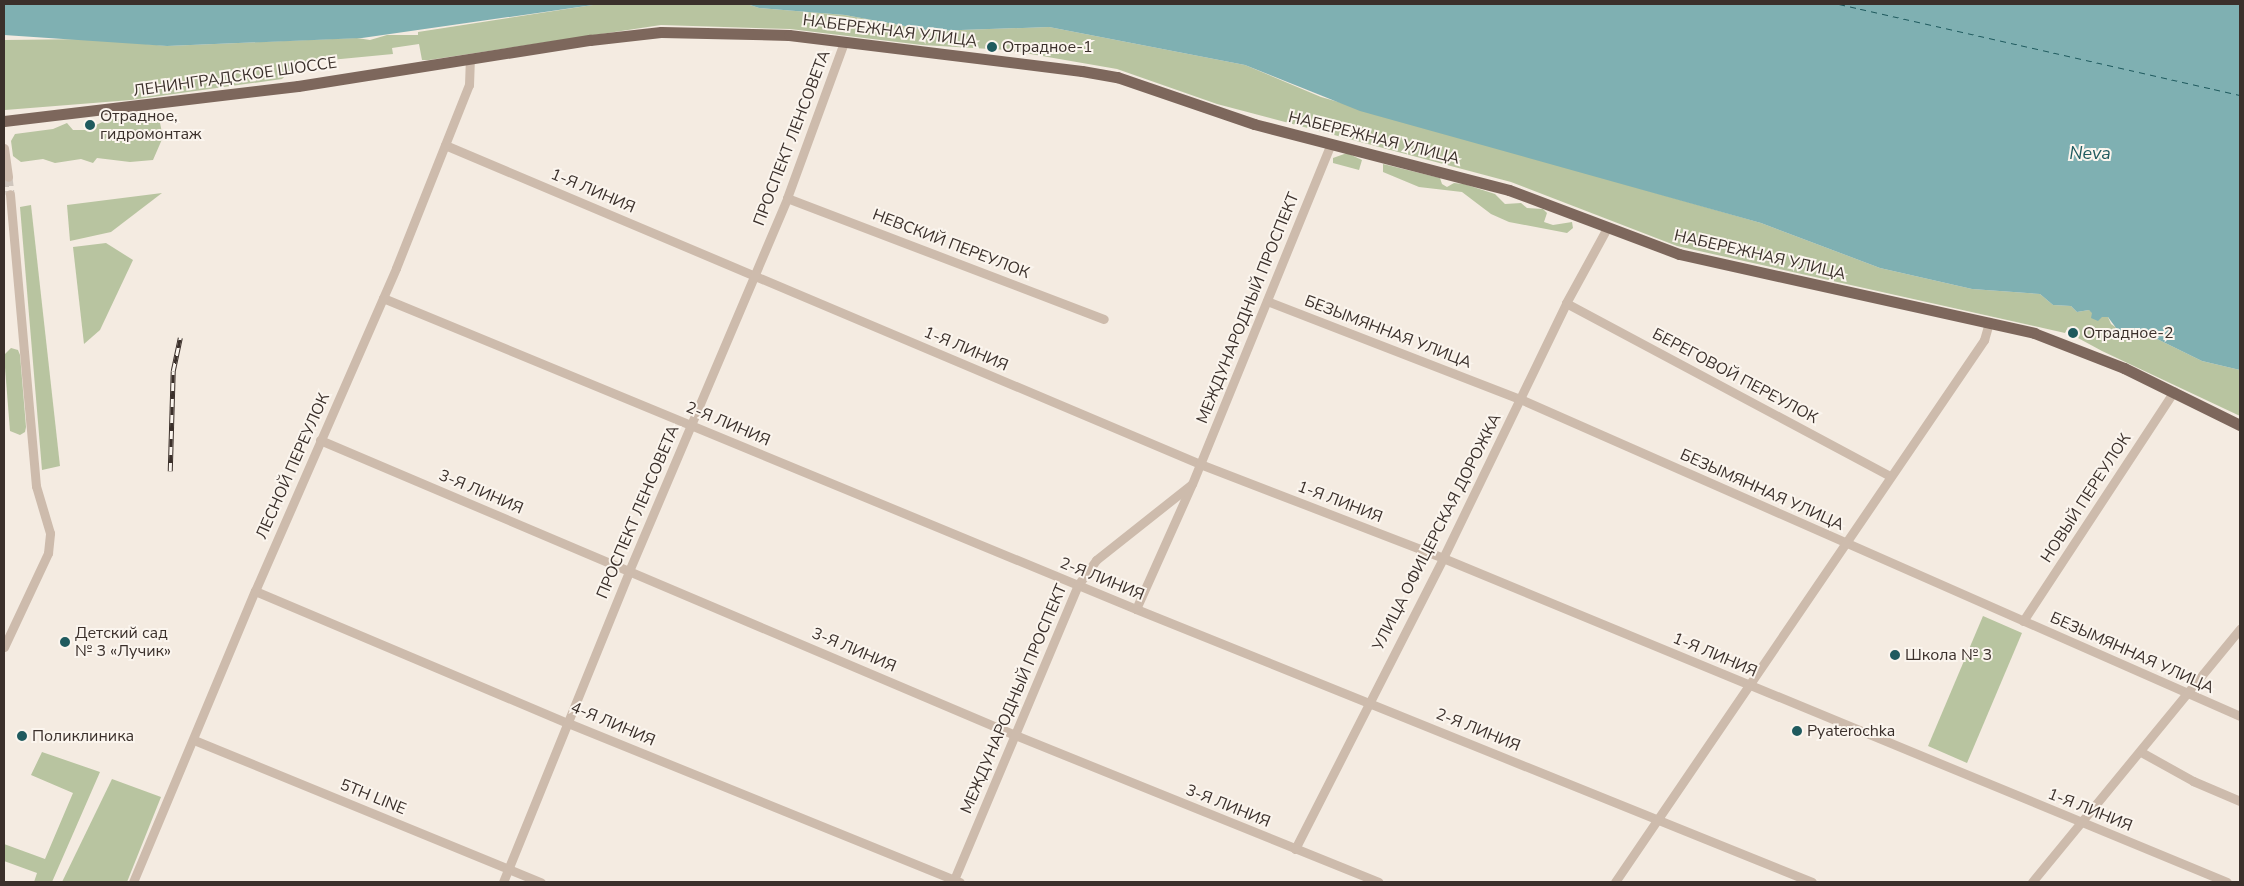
<!DOCTYPE html>
<html>
<head>
<meta charset="utf-8">
<style>
  body { margin:0 }
  #map { position:relative; width:2244px; height:886px; overflow:hidden; background:#f4ebe1; font-family:"Nunito Sans",sans-serif }
  div>[style] { position:absolute }
  [style*='--x'] { left:calc(var(--x)*1px); top:calc(var(--y)*1px); width:calc(var(--w)*1px); rotate:calc(var(--a)*1deg) }
  .green>* { inset:0; background:#b8c4a0 }
  .water>* { inset:0; background:#7fb0b2 }
  .ferry>* { height:1px; margin-top:-0.5px; transform-origin:0; background:repeating-linear-gradient(90deg,#1f5a5e 0 6px,transparent 0 11px) }
  .minor-tunnel>* { height:9px; margin-top:-4.5px; transform-origin:0; background:repeating-linear-gradient(90deg,#cfc6bd 0 9px,transparent 0 13.5px) }
  .minor>* { height:9px; margin:-4.5px; padding:0 4.5px; transform-origin:4.5px; border-radius:4.5px; background:#cdbbac }
  .major>* { height:11px; margin:-5.5px; padding:0 5.5px; transform-origin:5.5px; border-radius:5.5px; background:#7d675c }
  .rail>* { height:4.5px; margin-top:-2.25px; transform-origin:0; background:repeating-linear-gradient(90deg,#fbf5ee 0 8px,#3b302b 0 16px); box-sizing:border-box; border-block:1px solid #3b302b }
  .dots>* { width:14px; height:14px; translate:-50% -50%; box-sizing:border-box; border:2px solid #fbf5ee; border-radius:50% }
  span { translate:-50% -50%; white-space:nowrap; text-align:center; line-height:1.15; -webkit-text-stroke:4px #fbf5ee; paint-order:stroke }
  .street-label { font-size:16px; color:#3b302b }
  .poi-label { font-size:16px; color:#3b302b }
  .left { translate:0 -50%; text-align:left }
  .water-label { font-size:18px; color:#1f5a5e; font-style:italic }
  .frame { position:absolute; inset:0; border:5px solid #3b302b; pointer-events:none }
</style>
</head>
<body>
<div id="map">
  <div class="green">
    <div style="clip-path:polygon(623px 4px,747px 4px,759px 8px,845px 15px,932px 31px,1049px 27px,1245px 65px,1321px 97px,1761px 223px,1880px 268px,1972px 289px,2040px 294px,2053px 305px,2071px 306px,2077px 312px,2089px 310px,2108px 317px,2111px 324px,2128px 336px,2137px 330px,2143px 336px,2149px 335px,2202px 361px,2240px 370px,2240px 416px,2102px 351px,2078px 338px,2080px 333px,2068px 327px,2065px 333px,1677px 246px,1511px 182px,1217px 104px,1117px 69px,1007px 50px,922px 45px,790px 29px,661px 25px,429px 60px,422px 60px,419px 44px,392px 48px,393px 54px,299px 63px,282px 79px,131px 100px,5px 110px,4px 40px,93px 39px,167px 46px,357px 38px,370px 40px,387px 35px,418px 35px,418px 32px,593px 5px)"></div>
    <div style="clip-path:polygon(109px 119px,149px 119px,160px 123px,163px 137px,153px 160px,130px 162px,97px 158px,93px 163px,81px 159px,55px 163px,43px 159px,21px 162px,13px 156px,11px 141px,15px 134px,53px 129px,67px 123px,73px 130px,85px 130px)"></div>
    <div style="clip-path:polygon(1347px 153px,1362px 160px,1359px 170px,1333px 163px,1333px 158px)"></div>
    <div style="clip-path:polygon(1383px 164px,1440px 178px,1442px 184px,1447px 187px,1454px 183px,1464px 184px,1495px 194px,1505px 204px,1521px 203px,1527px 208px,1543px 209px,1547px 213px,1544px 222px,1553px 225px,1572px 222px,1573px 228px,1567px 233px,1509px 222px,1491px 214px,1462px 192px,1419px 187px,1383px 172px)"></div>
    <div style="clip-path:polygon(162px 193px,111px 232px,70px 241px,67px 205px)"></div>
    <div style="clip-path:polygon(31px 205px,60px 466px,42px 470px,20px 207px)"></div>
    <div style="clip-path:polygon(106px 243px,133px 260px,100px 330px,84px 344px,73px 247px)"></div>
    <div style="clip-path:polygon(11px 348px,18px 350px,20px 355px,26px 427px,25px 432px,20px 435px,10px 431px,4px 355px)"></div>
    <div style="clip-path:polygon(1983px 616px,2022px 633px,1967px 763px,1928px 746px)"></div>
    <div style="clip-path:polygon(42px 752px,100px 772px,52px 882px,34px 882px,37px 873px,4px 861px,4px 844px,45px 859px,73px 793px,31px 775px)"></div>
    <div style="clip-path:polygon(112px 779px,161px 797px,127px 882px,62px 882px)"></div>
  </div>
  <div class="water">
    <div style="clip-path:polygon(4px 4px,623px 4px,593px 5px,362px 38px,167px 46px,4px 35px)"></div>
    <div style="clip-path:polygon(747px 4px,2240px 4px,2240px 370px,2202px 361px,2149px 335px,2143px 336px,2137px 330px,2128px 336px,2119px 332px,2108px 317px,2102px 317px,2098px 321px,2091px 318px,2092px 313px,2089px 310px,2077px 312px,2071px 306px,2053px 305px,2040px 294px,1972px 289px,1880px 268px,1761px 223px,1360px 111px,1245px 65px,1049px 27px,932px 31px,845px 15px,759px 8px)"></div>
  </div>
  <div class="ferry">
    <div style="--x:1839;--y:4;--w:411;--a:12.8"></div>
  </div>
  <div class="minor-tunnel">
    <div style="--x:8;--y:177;--w:17;--a:83"></div>
  </div>
  <div class="minor">
    <div style="--x:445;--y:145;--w:820;--a:22.9"></div>
    <div style="--x:1200;--y:464;--w:261;--a:21.1"></div>
    <div style="--x:1443;--y:558;--w:848;--a:22.45"></div>
    <div style="--x:4;--y:148;--w:29;--a:82"></div>
    <div style="--x:787;--y:198;--w:339;--a:20.9"></div>
    <div style="--x:383;--y:298;--w:815;--a:22.44"></div>
    <div style="--x:1136;--y:609;--w:729;--a:21.99"></div>
    <div style="--x:1267;--y:301;--w:271;--a:21.2"></div>
    <div style="--x:1520;--y:399;--w:787;--a:23.76"></div>
    <div style="--x:1566;--y:303;--w:367;--a:28.1"></div>
    <div style="--x:320;--y:440;--w:755;--a:23"></div>
    <div style="--x:1015;--y:735;--w:392;--a:22"></div>
    <div style="--x:255;--y:591;--w:340;--a:22.9"></div>
    <div style="--x:568;--y:723;--w:423;--a:22.1"></div>
    <div style="--x:1136;--y:609;--w:135;--a:-65.9"></div>
    <div style="--x:2023;--y:621;--w:275;--a:-56.7"></div>
    <div style="--x:4;--y:647;--w:104;--a:-64.9"></div>
    <div style="--x:48;--y:553;--w:20;--a:-84"></div>
    <div style="--x:50;--y:533;--w:49;--a:-106.6"></div>
    <div style="--x:36;--y:486;--w:293;--a:-95.1"></div>
    <div style="--x:194;--y:740;--w:375;--a:22.3"></div>
    <div style="--x:2141;--y:752;--w:60;--a:29.1"></div>
    <div style="--x:2193;--y:781;--w:51;--a:23.1"></div>
    <div style="--x:1295;--y:849;--w:326;--a:-63"></div>
    <div style="--x:1443;--y:558;--w:283;--a:-64.2"></div>
    <div style="--x:1566;--y:303;--w:85;--a:-61.3"></div>
    <div style="--x:133;--y:882;--w:316;--a:-67.3"></div>
    <div style="--x:255;--y:591;--w:352;--a:-66.4"></div>
    <div style="--x:396;--y:268;--w:197;--a:-68.3"></div>
    <div style="--x:469;--y:85;--w:26;--a:-88"></div>
    <div style="--x:503;--y:882;--w:336;--a:-67.9"></div>
    <div style="--x:629;--y:571;--w:405;--a:-67"></div>
    <div style="--x:787;--y:198;--w:166;--a:-69.9"></div>
    <div style="--x:953;--y:882;--w:322;--a:-67.2"></div>
    <div style="--x:1078;--y:585;--w:31;--a:-54"></div>
    <div style="--x:1096;--y:560;--w:122;--a:-38.4"></div>
    <div style="--x:1192;--y:484;--w:367;--a:-67.8"></div>
    <div style="--x:1615;--y:882;--w:656;--a:-55.75"></div>
    <div style="--x:1984;--y:340;--w:19;--a:-74"></div>
    <div style="--x:2032;--y:882;--w:328;--a:-50.6"></div>
  </div>
  <div class="major">
    <div style="--x:4;--y:121;--w:296;--a:-6.8"></div>
    <div style="--x:298;--y:86;--w:296;--a:-9"></div>
    <div style="--x:590;--y:40;--w:71;--a:-6.4"></div>
    <div style="--x:661;--y:32;--w:128;--a:1.3"></div>
    <div style="--x:789;--y:35;--w:295;--a:7"></div>
    <div style="--x:1082;--y:71;--w:36;--a:10"></div>
    <div style="--x:1117;--y:77;--w:145;--a:18.9"></div>
    <div style="--x:1254;--y:124;--w:263;--a:14.5"></div>
    <div style="--x:1509;--y:190;--w:182;--a:20.6"></div>
    <div style="--x:1679;--y:254;--w:364;--a:12.5"></div>
    <div style="--x:2034;--y:333;--w:97;--a:21.3"></div>
    <div style="--x:2124;--y:368;--w:129;--a:26.2"></div>
  </div>
  <div class="rail">
    <div style="--x:170;--y:471;--w:100;--a:-88.3"></div>
    <div style="--x:173;--y:371;--w:34;--a:-78"></div>
  </div>
  <div class="dots">
    <div style="left:992px;top:47px;background:#1f5a5e"></div>
    <div style="left:90px;top:125px;background:#1f5a5e"></div>
    <div style="left:2073px;top:333px;background:#1f5a5e"></div>
    <div style="left:65px;top:642px;background:#1f5a5e"></div>
    <div style="left:1895px;top:655px;background:#1f5a5e"></div>
    <div style="left:1797px;top:731px;background:#1f5a5e"></div>
    <div style="left:22px;top:736px;background:#1f5a5e"></div>
  </div>
  <div class="street-label">
    <span style="left:890px;top:31px;rotate:7deg">НАБЕРЕЖНАЯ УЛИЦА</span>
    <span style="left:235px;top:77px;rotate:-8deg">ЛЕНИНГРАДСКОЕ ШОССЕ</span>
    <span style="left:792px;top:138px;rotate:-69deg">ПРОСПЕКТ ЛЕНСОВЕТА</span>
    <span style="left:1374px;top:138px;rotate:14deg">НАБЕРЕЖНАЯ УЛИЦА</span>
    <span style="left:593px;top:191px;rotate:23deg">1-Я ЛИНИЯ</span>
    <span style="left:951px;top:244px;rotate:21deg">НЕВСКИЙ ПЕРЕУЛОК</span>
    <span style="left:1760px;top:255px;rotate:13deg">НАБЕРЕЖНАЯ УЛИЦА</span>
    <span style="left:1248px;top:308px;rotate:-68deg">МЕЖДУНАРОДНЫЙ ПРОСПЕКТ</span>
    <span style="left:1388px;top:332px;rotate:21deg">БЕЗЫМЯННАЯ УЛИЦА</span>
    <span style="left:966px;top:349px;rotate:23deg">1-Я ЛИНИЯ</span>
    <span style="left:1735px;top:376px;rotate:28deg">БЕРЕГОВОЙ ПЕРЕУЛОК</span>
    <span style="left:728px;top:424px;rotate:23deg">2-Я ЛИНИЯ</span>
    <span style="left:293px;top:466px;rotate:-66deg">ЛЕСНОЙ ПЕРЕУЛОК</span>
    <span style="left:1762px;top:490px;rotate:24deg">БЕЗЫМЯННАЯ УЛИЦА</span>
    <span style="left:481px;top:492px;rotate:23deg">3-Я ЛИНИЯ</span>
    <span style="left:2086px;top:498px;rotate:-57deg">НОВЫЙ ПЕРЕУЛОК</span>
    <span style="left:1340px;top:502px;rotate:21deg">1-Я ЛИНИЯ</span>
    <span style="left:638px;top:512px;rotate:-67deg">ПРОСПЕКТ ЛЕНСОВЕТА</span>
    <span style="left:1437px;top:532px;rotate:-63deg">УЛИЦА ОФИЦЕРСКАЯ ДОРОЖКА</span>
    <span style="left:1102px;top:579px;rotate:22deg">2-Я ЛИНИЯ</span>
    <span style="left:854px;top:650px;rotate:23deg">3-Я ЛИНИЯ</span>
    <span style="left:2132px;top:653px;rotate:24deg">БЕЗЫМЯННАЯ УЛИЦА</span>
    <span style="left:1715px;top:655px;rotate:23deg">1-Я ЛИНИЯ</span>
    <span style="left:1014px;top:699px;rotate:-67deg">МЕЖДУНАРОДНЫЙ ПРОСПЕКТ</span>
    <span style="left:613px;top:724px;rotate:23deg">4-Я ЛИНИЯ</span>
    <span style="left:1478px;top:730px;rotate:22deg">2-Я ЛИНИЯ</span>
    <span style="left:373px;top:797px;rotate:22deg">5TH LINE</span>
    <span style="left:1228px;top:806px;rotate:22deg">3-Я ЛИНИЯ</span>
    <span style="left:2090px;top:810px;rotate:22deg">1-Я ЛИНИЯ</span>
  </div>
  <div class="poi-label">
    <span class="left" style="left:1002px;top:47px">Отрадное-1</span>
    <span class="left" style="left:100px;top:125px">Отрадное,<br>гидромонтаж</span>
    <span class="left" style="left:2083px;top:333px">Отрадное-2</span>
    <span class="left" style="left:75px;top:642px">Детский сад<br>№ 3 «Лучик»</span>
    <span class="left" style="left:1905px;top:655px">Школа № 3</span>
    <span class="left" style="left:1807px;top:731px">Pyaterochka</span>
    <span class="left" style="left:32px;top:736px">Поликлиника</span>
  </div>
  <div class="water-label">
    <span style="left:2090px;top:153px">Neva</span>
  </div>
  <div class="frame"></div>
</div>
</body>
</html>
